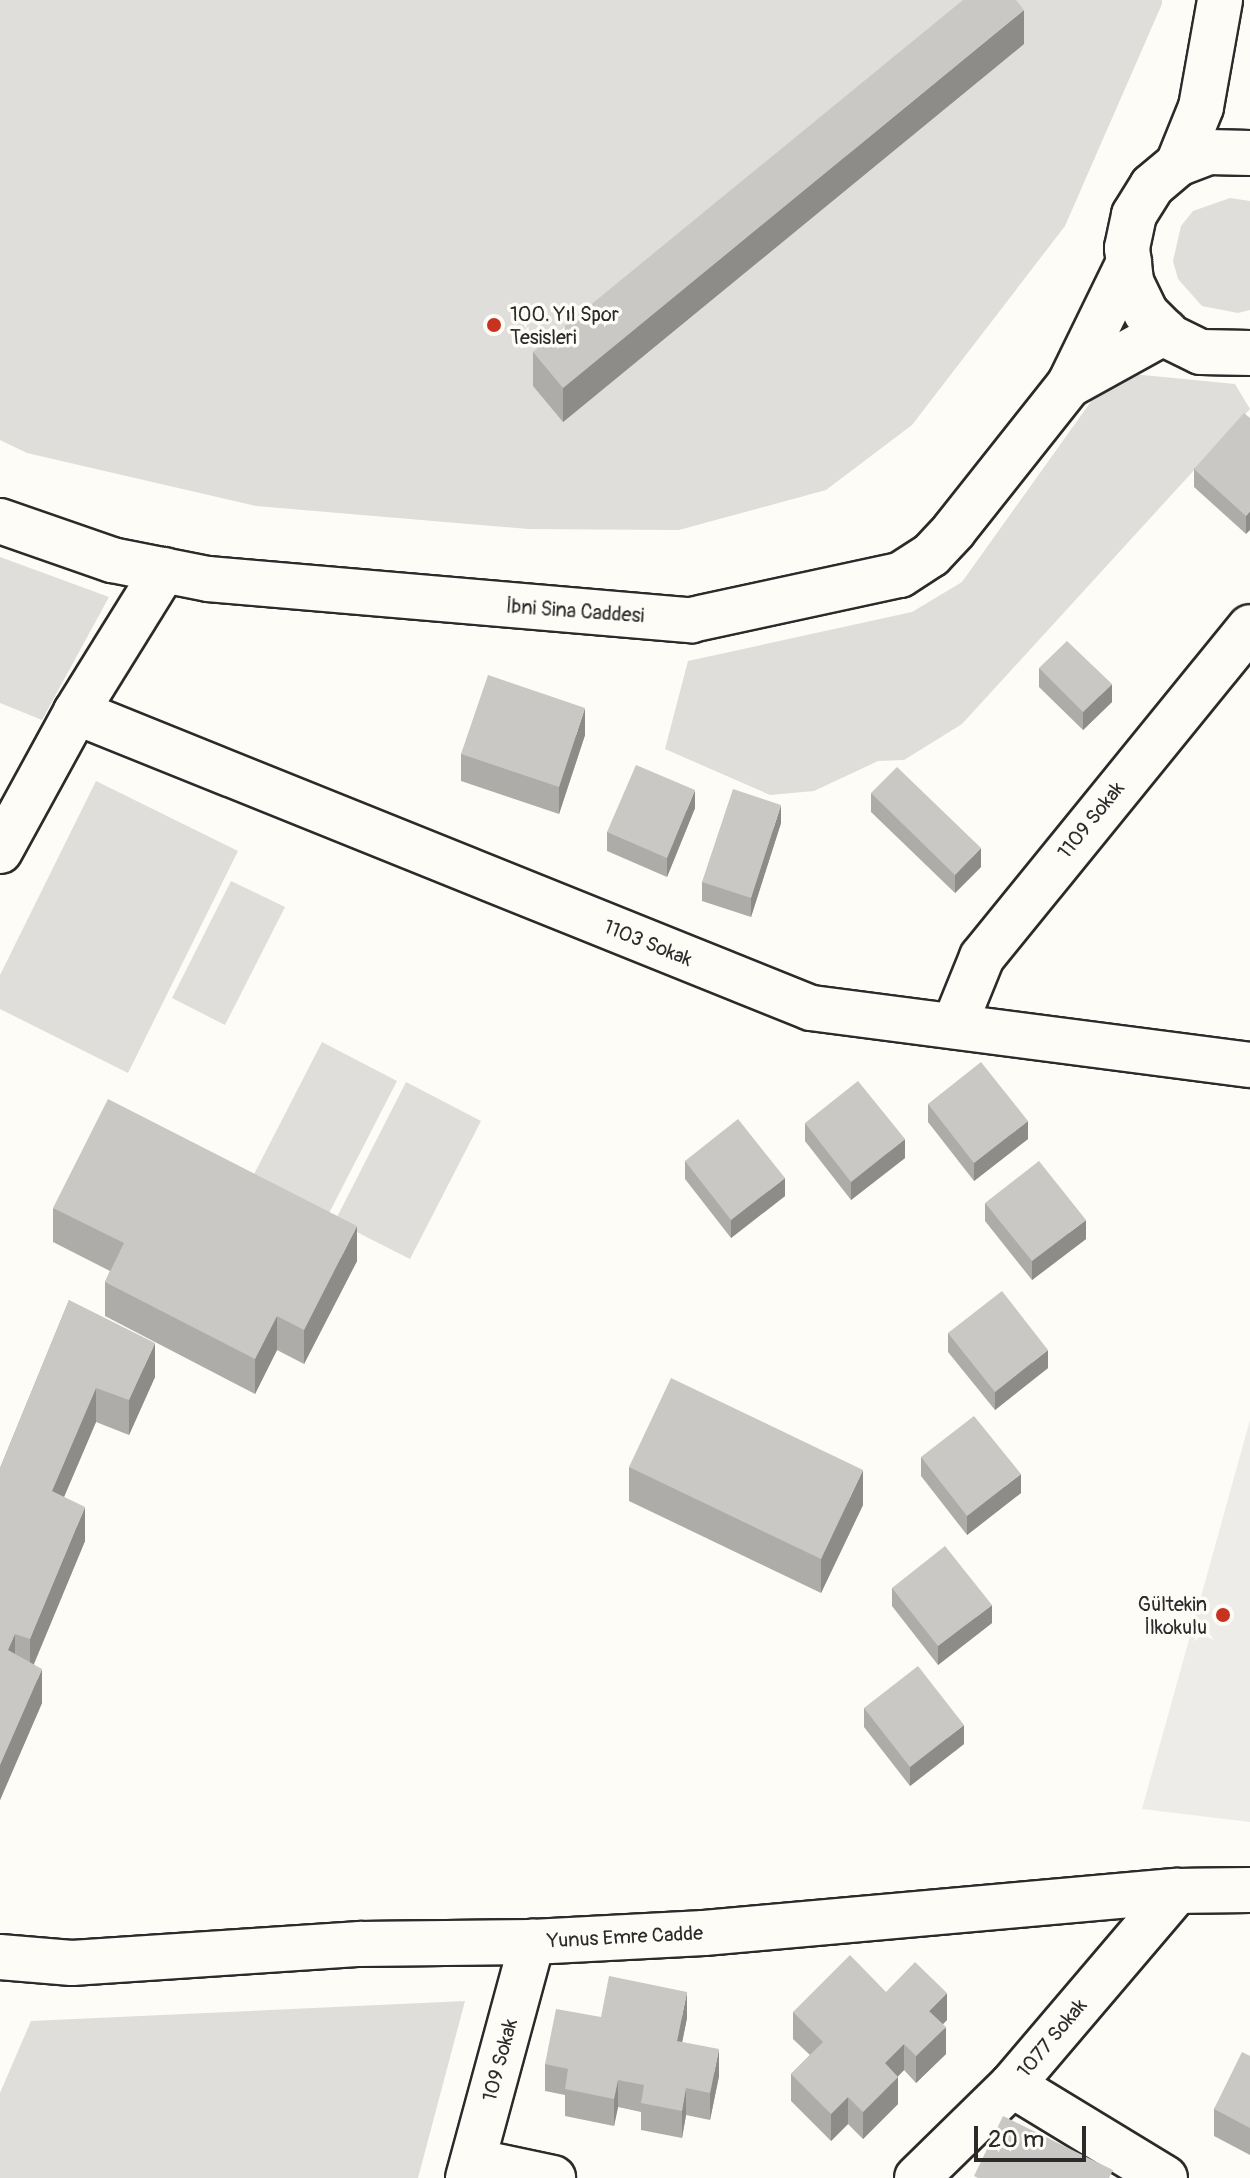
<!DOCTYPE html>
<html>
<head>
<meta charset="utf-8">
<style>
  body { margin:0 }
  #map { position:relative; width:1250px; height:2178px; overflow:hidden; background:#fdfcf7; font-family:Pangolin,sans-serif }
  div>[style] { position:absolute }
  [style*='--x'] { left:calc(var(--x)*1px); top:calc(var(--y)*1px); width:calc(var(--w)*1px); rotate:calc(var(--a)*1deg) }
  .built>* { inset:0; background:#edece8 }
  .green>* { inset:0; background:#dfdeda }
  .roads { filter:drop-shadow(2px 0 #2b2b2b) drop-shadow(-2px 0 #2b2b2b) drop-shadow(0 2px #2b2b2b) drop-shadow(0 -2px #2b2b2b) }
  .minor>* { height:44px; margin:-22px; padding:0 22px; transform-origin:22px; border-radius:22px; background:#fdfcf7 }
  .tertiary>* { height:44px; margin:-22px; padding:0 22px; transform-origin:22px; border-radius:22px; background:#fdfcf7 }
  .wall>* { inset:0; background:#adaca9 }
  .shaded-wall>* { inset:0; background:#8d8c89 }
  .building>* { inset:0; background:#c9c8c4 }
  .dots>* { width:22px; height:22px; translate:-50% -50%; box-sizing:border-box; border:4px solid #fdfcf7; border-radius:50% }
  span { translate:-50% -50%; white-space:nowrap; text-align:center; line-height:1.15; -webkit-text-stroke:7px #fdfcf7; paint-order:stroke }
  .poi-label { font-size:20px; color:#2b2b2b }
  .left { translate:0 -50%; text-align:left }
  .right { translate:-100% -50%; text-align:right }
  .street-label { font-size:20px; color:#2b2b2b }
  .scale { position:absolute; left:974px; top:2126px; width:112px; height:36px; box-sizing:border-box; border:4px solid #2b2b2b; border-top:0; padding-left:10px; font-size:24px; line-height:28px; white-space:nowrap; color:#2b2b2b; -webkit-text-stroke:6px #fdfcf7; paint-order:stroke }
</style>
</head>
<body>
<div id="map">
  <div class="built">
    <div style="clip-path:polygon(1250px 1420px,1250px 1822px,1142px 1809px)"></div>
  </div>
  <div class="green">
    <div style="clip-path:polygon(0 0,1162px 0,1162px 4px,1065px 226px,912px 425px,826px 490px,679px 530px,528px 529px,256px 506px,27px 453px,0 440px)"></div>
    <div style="clip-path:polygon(1230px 198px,1250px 201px,1250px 310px,1238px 313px,1202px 306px,1178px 279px,1173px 261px,1181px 226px,1193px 211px)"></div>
    <div style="clip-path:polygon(1112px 372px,1235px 384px,1250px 409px,962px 724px,904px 760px,878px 761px,814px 791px,770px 795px,665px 749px,688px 661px,912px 612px,962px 582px)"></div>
    <div style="clip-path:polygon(0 557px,109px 597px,42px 720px,0 703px)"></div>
    <div style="clip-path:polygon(96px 781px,238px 851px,128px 1073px,0 1009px,0 975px)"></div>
    <div style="clip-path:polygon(231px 881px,285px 907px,225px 1025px,172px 998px)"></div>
    <div style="clip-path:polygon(322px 1042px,397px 1081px,326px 1219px,251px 1180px)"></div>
    <div style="clip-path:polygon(406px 1082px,481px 1121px,410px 1259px,335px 1221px)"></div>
    <div style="clip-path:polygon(465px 2001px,418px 2178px,0 2178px,0 2093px,31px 2021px)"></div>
  </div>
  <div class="roads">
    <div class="minor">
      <div style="--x:1250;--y:153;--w:41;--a:-178.6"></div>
      <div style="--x:1209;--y:152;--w:33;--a:159"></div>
      <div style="--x:1178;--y:164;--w:34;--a:140"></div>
      <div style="--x:1152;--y:186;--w:34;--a:122"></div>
      <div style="--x:1134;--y:215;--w:34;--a:102"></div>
      <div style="--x:1127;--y:248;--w:34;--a:83"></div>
      <div style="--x:1131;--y:282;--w:34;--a:64"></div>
      <div style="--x:1146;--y:313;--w:34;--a:45"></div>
      <div style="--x:1170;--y:337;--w:34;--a:26"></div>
      <div style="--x:1201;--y:352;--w:49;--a:1.2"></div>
      <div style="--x:1178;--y:164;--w:61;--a:-68"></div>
      <div style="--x:1201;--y:107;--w:109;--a:-79.9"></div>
      <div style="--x:1069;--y:385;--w:110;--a:-28.9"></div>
      <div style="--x:0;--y:521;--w:119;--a:19.2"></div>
      <div style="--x:112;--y:560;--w:98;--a:11.2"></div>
      <div style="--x:208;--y:579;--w:485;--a:4.9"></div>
      <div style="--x:691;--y:620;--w:214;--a:-12.2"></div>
      <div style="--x:900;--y:575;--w:37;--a:-33"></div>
      <div style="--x:931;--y:555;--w:34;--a:-47"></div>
      <div style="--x:954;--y:530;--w:185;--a:-51.6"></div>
      <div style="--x:1069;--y:385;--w:137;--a:-64"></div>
      <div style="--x:76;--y:712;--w:792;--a:21.94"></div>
      <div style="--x:811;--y:1008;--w:443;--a:7.4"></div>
      <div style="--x:0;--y:851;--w:158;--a:-61.3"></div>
      <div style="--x:76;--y:712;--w:167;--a:-58.2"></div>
      <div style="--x:954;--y:1026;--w:74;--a:-67.9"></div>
      <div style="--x:982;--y:957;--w:425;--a:-50.9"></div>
      <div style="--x:1012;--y:2085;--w:179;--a:31.3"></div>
      <div style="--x:473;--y:2161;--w:82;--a:12"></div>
      <div style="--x:468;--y:2178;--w:245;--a:-74.8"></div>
      <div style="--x:917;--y:2178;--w:133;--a:-44.4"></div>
      <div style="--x:1012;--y:2085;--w:255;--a:-49.6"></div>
    </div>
    <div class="tertiary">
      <div style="--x:0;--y:1957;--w:72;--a:4.8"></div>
      <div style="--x:72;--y:1963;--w:289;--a:-3.8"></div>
      <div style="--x:360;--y:1944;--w:172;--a:-0.7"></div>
      <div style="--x:532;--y:1942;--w:172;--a:-3"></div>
      <div style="--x:704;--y:1933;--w:475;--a:-5.1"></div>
      <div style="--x:1177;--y:1891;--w:73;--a:-0.8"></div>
    </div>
  </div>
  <div class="wall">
    <div style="clip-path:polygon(1024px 44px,563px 422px,533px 386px,533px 352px)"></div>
    <div style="clip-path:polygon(1250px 418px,1246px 534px,1194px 487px,1194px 469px)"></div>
    <div style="clip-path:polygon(1039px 668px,1112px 702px,1083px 730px,1039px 687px)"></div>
    <div style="clip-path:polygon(585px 735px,559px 814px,461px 781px,461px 754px)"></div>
    <div style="clip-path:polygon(871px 793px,981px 867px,955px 893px,871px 812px)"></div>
    <div style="clip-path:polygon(695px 808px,667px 877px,607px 851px,607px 832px)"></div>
    <div style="clip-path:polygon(781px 823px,751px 917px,702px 901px,702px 882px)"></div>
    <div style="clip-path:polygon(928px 1104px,1028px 1139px,974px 1181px,928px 1122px)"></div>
    <div style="clip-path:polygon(805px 1123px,905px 1158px,851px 1200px,805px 1141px)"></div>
    <div style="clip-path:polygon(685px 1161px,785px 1196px,731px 1238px,685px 1179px)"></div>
    <div style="clip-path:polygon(985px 1203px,1086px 1239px,1032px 1280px,985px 1221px)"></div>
    <div style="clip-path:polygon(53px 1208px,357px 1261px,304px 1364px,277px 1350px,255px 1394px,105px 1316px,105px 1282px,110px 1271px,53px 1242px)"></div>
    <div style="clip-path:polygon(69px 1300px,155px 1377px,129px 1435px,96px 1422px,64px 1497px,85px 1541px,34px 1664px,42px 1703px,0 1800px,0 1468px)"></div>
    <div style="clip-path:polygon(948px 1333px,1048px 1368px,995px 1410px,948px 1352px)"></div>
    <div style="clip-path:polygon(921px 1457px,1021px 1493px,967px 1535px,921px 1476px)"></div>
    <div style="clip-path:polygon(629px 1467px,863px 1505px,821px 1593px,629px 1501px)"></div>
    <div style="clip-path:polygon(892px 1588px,992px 1623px,938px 1665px,892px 1606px)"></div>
    <div style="clip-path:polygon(864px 1708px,964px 1744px,910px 1786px,864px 1727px)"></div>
    <div style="clip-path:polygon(886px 1992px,947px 2020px,943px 2024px,946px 2054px,916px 2083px,904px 2070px,898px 2076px,898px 2104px,863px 2139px,848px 2124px,831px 2141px,791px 2101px,791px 2074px,810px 2055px,793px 2039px,793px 2012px)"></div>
    <div style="clip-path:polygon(601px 2017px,687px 2018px,682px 2042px,719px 2076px,710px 2120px,686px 2115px,682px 2138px,641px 2130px,641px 2112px,618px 2107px,614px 2126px,565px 2116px,565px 2095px,545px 2091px,545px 2064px)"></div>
    <div style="clip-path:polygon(1250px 2056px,1250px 2155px,1214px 2136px,1214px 2109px)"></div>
  </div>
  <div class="shaded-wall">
    <div style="clip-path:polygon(1024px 10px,1024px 44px,563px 422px,563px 388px)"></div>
    <div style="clip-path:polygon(1250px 511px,1250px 530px,1246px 534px,1246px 516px)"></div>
    <div style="clip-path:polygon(1112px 684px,1112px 702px,1083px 730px,1083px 712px)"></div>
    <div style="clip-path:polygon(585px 708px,585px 735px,559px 814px,559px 787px)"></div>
    <div style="clip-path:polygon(695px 790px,695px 808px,667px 877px,667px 858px)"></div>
    <div style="clip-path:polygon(781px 805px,781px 823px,751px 917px,751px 898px)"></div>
    <div style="clip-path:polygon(981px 848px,981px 867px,955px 893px,955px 875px)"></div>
    <div style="clip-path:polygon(1028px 1121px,1028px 1139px,974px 1181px,974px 1163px)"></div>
    <div style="clip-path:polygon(905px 1139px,905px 1158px,851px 1200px,851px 1182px)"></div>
    <div style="clip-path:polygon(785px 1178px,785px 1196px,731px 1238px,731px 1220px)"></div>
    <div style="clip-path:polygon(1086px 1220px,1086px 1239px,1032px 1280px,1032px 1261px)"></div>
    <div style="clip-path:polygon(357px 1226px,357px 1261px,304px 1364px,304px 1330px)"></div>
    <div style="clip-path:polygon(277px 1316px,277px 1350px,255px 1394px,255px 1359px)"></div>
    <div style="clip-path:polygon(155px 1343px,155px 1377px,129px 1435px,129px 1400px)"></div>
    <div style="clip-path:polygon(1048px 1350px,1048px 1368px,995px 1410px,995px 1392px)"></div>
    <div style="clip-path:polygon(96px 1388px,96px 1422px,52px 1525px,52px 1491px)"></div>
    <div style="clip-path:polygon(863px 1470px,863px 1505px,821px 1593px,821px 1559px)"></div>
    <div style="clip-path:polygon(1021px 1474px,1021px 1493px,967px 1535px,967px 1516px)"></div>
    <div style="clip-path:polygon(85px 1507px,85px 1541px,30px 1673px,30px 1639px)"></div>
    <div style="clip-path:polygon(992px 1605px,992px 1623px,938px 1665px,938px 1646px)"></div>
    <div style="clip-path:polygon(15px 1634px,15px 1669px,8px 1650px)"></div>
    <div style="clip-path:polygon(42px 1669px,42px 1703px,0 1800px,0 1765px)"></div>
    <div style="clip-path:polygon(964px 1725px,964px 1744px,910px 1786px,910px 1767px)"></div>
    <div style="clip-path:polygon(687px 1992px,687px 2018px,677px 2068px,677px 2041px)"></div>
    <div style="clip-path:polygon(947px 1993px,947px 2020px,929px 2038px,929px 2011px)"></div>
    <div style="clip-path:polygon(946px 2027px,946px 2054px,916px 2083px,916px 2056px)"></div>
    <div style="clip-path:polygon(904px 2044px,904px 2070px,885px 2090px,885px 2063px)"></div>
    <div style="clip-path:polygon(719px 2049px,719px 2076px,710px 2120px,710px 2093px)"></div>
    <div style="clip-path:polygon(898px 2077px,898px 2104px,863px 2139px,863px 2112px)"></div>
    <div style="clip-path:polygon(618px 2080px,618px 2107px,614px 2126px,614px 2099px)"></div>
    <div style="clip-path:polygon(686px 2088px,686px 2115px,682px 2138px,682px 2111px)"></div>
    <div style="clip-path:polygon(848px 2097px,848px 2124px,831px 2141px,831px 2114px)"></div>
  </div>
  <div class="building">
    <div style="clip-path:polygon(963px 0,1016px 0,1024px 10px,563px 388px,533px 352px)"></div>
    <div style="clip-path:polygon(1244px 413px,1250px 418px,1250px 511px,1246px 516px,1194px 469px)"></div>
    <div style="clip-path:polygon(1067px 641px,1112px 684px,1083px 712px,1039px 668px)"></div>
    <div style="clip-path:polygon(488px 675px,585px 708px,559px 787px,461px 754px)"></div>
    <div style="clip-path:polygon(636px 765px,695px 790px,667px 858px,607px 832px)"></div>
    <div style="clip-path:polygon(897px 767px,981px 848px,955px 875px,871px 793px)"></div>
    <div style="clip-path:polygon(733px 789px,781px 805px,751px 898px,702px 882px)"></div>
    <div style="clip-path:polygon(981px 1062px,1028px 1121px,974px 1163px,928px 1104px)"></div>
    <div style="clip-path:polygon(858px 1081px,905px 1139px,851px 1182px,805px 1123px)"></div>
    <div style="clip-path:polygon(108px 1099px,357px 1226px,304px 1330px,277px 1316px,255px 1359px,105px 1282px,124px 1243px,53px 1208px)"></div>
    <div style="clip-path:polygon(738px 1119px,785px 1178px,731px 1220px,685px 1161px)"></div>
    <div style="clip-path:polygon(1039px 1161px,1086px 1220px,1032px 1261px,985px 1203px)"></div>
    <div style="clip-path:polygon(1002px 1291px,1048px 1350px,995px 1392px,948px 1333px)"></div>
    <div style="clip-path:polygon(69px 1300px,155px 1343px,129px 1400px,96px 1388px,52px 1491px,85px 1507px,30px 1639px,15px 1634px,8px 1650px,42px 1669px,0 1765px,0 1468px)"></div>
    <div style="clip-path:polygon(671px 1378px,863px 1470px,821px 1559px,629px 1467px)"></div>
    <div style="clip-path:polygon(974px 1416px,1021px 1474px,967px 1516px,921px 1457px)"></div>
    <div style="clip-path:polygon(945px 1546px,992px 1605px,938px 1646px,892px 1588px)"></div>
    <div style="clip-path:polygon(918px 1666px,964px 1725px,910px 1767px,864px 1708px)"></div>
    <div style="clip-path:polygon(850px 1955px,886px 1992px,915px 1962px,947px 1993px,929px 2011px,946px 2027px,916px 2056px,904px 2044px,885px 2063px,898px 2077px,863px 2112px,848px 2097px,831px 2114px,791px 2074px,823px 2042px,793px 2012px)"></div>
    <div style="clip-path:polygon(609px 1976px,687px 1992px,677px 2041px,719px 2049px,710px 2093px,686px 2088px,682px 2111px,641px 2103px,644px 2085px,618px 2080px,614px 2099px,565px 2089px,568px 2069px,545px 2064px,556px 2009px,601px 2017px)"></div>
    <div style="clip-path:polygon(1242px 2052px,1250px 2056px,1250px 2128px,1214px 2109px)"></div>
    <div style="clip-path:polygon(1003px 2116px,1113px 2170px,1109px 2178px,978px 2178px,974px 2176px)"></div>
  </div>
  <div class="dots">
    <div style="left:494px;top:325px;background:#c8321e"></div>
    <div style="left:1223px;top:1615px;background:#c8321e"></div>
  </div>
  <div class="poi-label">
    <span class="left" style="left:510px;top:326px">100. Yıl Spor<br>Tesisleri</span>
    <span class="right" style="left:1207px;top:1616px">Gültekin<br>İlkokulu</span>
  </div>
  <div class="street-label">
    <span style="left:575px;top:611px;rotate:4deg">İbni Sina Caddesi</span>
    <span style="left:1091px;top:820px;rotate:-51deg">1109 Sokak</span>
    <span style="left:648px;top:943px;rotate:22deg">1103 Sokak</span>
    <span style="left:625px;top:1937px;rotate:-3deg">Yunus Emre Cadde</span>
    <span style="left:1052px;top:2038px;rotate:-50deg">1077 Sokak</span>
    <span style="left:500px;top:2060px;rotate:-75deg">109 Sokak</span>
  </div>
  <div class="scale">20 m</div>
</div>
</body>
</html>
